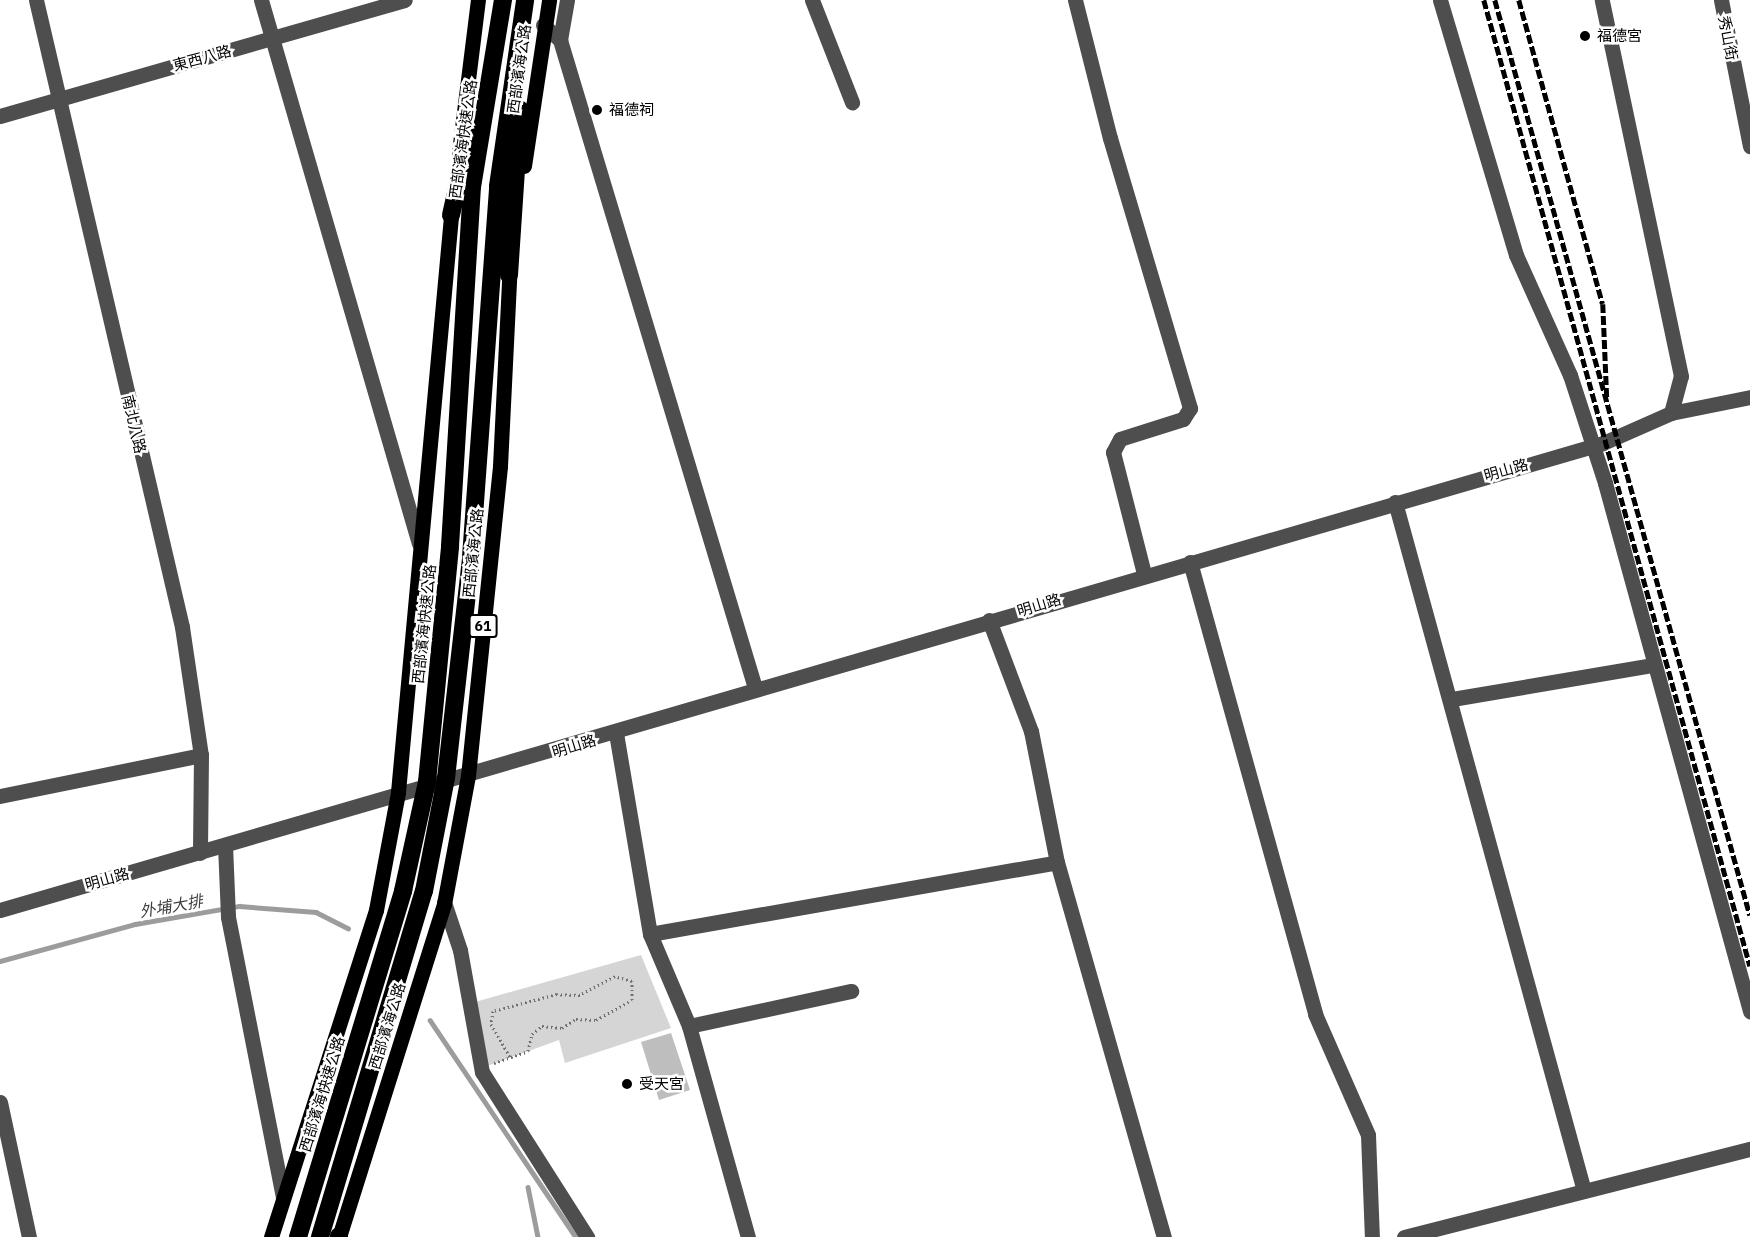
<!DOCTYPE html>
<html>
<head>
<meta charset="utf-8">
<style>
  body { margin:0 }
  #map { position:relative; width:1750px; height:1237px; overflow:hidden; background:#fff; font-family:"IBM Plex Sans","Noto Sans TC",sans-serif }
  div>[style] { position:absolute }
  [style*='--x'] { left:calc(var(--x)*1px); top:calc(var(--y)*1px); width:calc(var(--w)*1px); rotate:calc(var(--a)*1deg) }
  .green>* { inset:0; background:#d5d5d5 }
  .stream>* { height:4.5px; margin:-2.25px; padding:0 2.25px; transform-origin:2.25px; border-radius:2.25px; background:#9c9c9c }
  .building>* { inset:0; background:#bebebe }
  .path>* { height:3px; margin-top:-1.5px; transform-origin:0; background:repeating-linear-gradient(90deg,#707070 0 1.5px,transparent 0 4.5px) }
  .minor>* { height:15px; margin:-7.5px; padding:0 7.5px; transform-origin:7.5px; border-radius:7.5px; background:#4e4e4e }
  .major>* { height:15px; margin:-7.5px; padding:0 7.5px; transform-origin:7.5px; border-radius:7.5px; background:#000 }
  .highway>* { height:18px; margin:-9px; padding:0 9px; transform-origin:9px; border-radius:9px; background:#000 }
  .rail>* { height:4.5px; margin-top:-2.25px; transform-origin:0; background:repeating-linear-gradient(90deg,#000 0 9px,transparent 0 12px) }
  .dots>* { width:16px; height:16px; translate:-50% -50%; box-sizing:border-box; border:3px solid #fff; border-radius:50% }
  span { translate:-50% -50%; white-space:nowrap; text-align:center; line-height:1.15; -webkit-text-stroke:5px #fff; paint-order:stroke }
  .shield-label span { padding:2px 4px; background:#fff; border:2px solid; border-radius:4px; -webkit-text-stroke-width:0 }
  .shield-label { font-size:14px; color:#000; font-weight:700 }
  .poi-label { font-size:15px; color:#000 }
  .left { translate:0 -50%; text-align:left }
  .street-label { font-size:15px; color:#000 }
  .water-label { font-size:16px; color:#3d3d3d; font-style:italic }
</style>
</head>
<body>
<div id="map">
  <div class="green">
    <div style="clip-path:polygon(641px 955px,671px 1028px,565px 1063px,559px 1040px,487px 1066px,475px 1002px)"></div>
  </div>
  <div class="stream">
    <div style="--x:0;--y:961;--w:140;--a:-15.3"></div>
    <div style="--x:135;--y:924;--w:106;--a:-9.8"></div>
    <div style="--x:239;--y:906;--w:77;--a:4.5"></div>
    <div style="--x:316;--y:912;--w:36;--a:27"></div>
    <div style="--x:430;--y:1020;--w:262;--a:56.1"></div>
    <div style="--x:528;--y:1187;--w:51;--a:78.7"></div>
  </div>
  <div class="building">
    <div style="clip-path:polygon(671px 1033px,690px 1090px,659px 1100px,641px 1042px)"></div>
  </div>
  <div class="path">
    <div style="--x:494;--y:1063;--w:36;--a:-19"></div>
    <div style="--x:528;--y:1051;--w:17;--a:-77"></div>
    <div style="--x:532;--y:1034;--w:13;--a:-39"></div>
    <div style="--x:542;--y:1026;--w:20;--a:6"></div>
    <div style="--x:562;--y:1028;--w:17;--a:-33"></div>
    <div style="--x:576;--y:1019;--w:20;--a:3"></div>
    <div style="--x:596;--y:1020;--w:41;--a:-29.1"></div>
    <div style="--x:632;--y:1000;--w:19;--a:-90"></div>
    <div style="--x:632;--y:981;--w:18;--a:-164"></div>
    <div style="--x:615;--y:976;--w:40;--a:152"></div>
    <div style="--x:580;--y:995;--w:23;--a:-178"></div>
    <div style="--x:557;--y:994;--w:66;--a:165.1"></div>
    <div style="--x:493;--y:1011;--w:13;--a:99"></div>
    <div style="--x:491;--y:1024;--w:38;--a:60"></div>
  </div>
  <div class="minor">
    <div style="--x:36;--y:0;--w:644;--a:76.89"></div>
    <div style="--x:182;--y:627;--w:129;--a:81.6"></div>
    <div style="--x:201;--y:755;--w:98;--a:90.6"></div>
    <div style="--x:261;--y:0;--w:566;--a:73.8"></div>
    <div style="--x:812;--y:0;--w:110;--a:68.6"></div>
    <div style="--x:1075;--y:0;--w:142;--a:75.8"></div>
    <div style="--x:1110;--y:138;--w:282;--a:73.5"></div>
    <div style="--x:1190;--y:408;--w:13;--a:122"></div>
    <div style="--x:1183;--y:419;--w:66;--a:162.4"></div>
    <div style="--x:1120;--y:439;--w:15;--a:118"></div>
    <div style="--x:1113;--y:452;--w:126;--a:75.7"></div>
    <div style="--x:1440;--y:0;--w:266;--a:73.4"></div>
    <div style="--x:1516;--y:255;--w:132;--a:65.8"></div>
    <div style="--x:1570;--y:375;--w:114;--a:72"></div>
    <div style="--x:1605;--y:483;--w:548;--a:74.64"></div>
    <div style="--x:1721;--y:0;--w:149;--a:78.8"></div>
    <div style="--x:543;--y:25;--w:23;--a:41"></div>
    <div style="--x:560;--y:40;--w:677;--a:73.25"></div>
    <div style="--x:560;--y:40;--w:41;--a:-80.1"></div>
    <div style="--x:0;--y:116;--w:421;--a:-16"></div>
    <div style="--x:1671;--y:413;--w:81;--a:-11.4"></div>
    <div style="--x:1395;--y:502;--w:714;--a:74.66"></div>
    <div style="--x:1190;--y:562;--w:469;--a:74.5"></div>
    <div style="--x:1315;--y:1014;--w:132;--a:66.3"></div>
    <div style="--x:1368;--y:1135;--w:102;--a:87.8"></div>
    <div style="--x:989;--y:620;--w:119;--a:69.3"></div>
    <div style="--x:1031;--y:731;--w:134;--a:78.8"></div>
    <div style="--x:1057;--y:862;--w:390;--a:74.1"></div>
    <div style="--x:1452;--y:699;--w:204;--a:-9.6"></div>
    <div style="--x:616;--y:733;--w:204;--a:80.4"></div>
    <div style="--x:650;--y:934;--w:100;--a:67"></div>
    <div style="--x:689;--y:1026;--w:219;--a:74.4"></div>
    <div style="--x:0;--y:796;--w:205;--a:-11.5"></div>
    <div style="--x:225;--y:845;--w:72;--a:87.6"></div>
    <div style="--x:228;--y:917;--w:286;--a:78.9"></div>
    <div style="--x:444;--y:902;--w:51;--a:71.6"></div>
    <div style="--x:460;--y:950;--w:124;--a:79.8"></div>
    <div style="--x:482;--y:1072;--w:196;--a:57.5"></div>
    <div style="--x:0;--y:910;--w:1670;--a:-16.24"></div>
    <div style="--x:1603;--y:443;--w:74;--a:-23.8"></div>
    <div style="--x:1671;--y:413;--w:38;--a:-75"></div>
    <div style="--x:1681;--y:376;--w:384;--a:-101.9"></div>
    <div style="--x:650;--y:934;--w:413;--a:-10"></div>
    <div style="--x:689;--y:1026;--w:166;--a:-12.2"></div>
    <div style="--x:0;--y:1102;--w:138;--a:77.9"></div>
    <div style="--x:1404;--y:1237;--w:357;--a:-14.3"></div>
  </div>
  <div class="major">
    <div style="--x:459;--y:152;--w:153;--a:-82.9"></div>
    <div style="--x:524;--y:166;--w:168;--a:-81.4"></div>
    <div style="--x:271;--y:1237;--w:343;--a:-72.2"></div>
    <div style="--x:376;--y:910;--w:120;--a:-79.4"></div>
    <div style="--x:398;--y:792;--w:589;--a:-84.74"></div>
    <div style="--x:339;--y:1237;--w:349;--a:-72.5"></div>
    <div style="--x:444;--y:904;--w:130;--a:-79.4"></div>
    <div style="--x:468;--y:776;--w:312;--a:-84.1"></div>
    <div style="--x:500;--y:466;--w:202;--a:-87.2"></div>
  </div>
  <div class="highway">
    <div style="--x:451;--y:215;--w:81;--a:-77.2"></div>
    <div style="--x:509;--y:275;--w:166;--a:-86.2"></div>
    <div style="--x:298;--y:1237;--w:362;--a:-73.1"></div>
    <div style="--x:403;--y:891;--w:112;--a:-77.6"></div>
    <div style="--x:427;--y:782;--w:237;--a:-84.4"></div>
    <div style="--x:450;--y:546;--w:360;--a:-86.5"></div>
    <div style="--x:472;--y:187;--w:190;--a:-80.6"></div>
    <div style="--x:320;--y:1237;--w:361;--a:-73.3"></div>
    <div style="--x:424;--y:891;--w:115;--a:-79"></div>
    <div style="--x:446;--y:778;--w:222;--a:-83.5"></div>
    <div style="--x:471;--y:557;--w:372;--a:-85.8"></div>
    <div style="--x:498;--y:186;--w:188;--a:-81.7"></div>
    <div style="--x:339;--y:1237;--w:1;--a:-90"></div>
  </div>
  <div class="rail">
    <div style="--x:1484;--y:0;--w:1002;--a:74.6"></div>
    <div style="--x:1495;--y:0;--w:950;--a:74.43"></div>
    <div style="--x:1519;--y:0;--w:315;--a:74.6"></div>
    <div style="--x:1603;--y:304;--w:95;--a:87.6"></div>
  </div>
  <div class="dots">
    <div style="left:1585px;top:36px;background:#000"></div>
    <div style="left:597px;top:110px;background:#000"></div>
    <div style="left:627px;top:1084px;background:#000"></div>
  </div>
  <div class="shield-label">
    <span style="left:483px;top:626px">61</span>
  </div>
  <div class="poi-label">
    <span class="left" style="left:1597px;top:36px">福德宮</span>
    <span class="left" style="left:609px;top:110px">福德祠</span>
    <span class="left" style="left:639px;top:1084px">受天宮</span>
  </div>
  <div class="street-label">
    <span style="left:1728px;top:38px;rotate:79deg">秀山街</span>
    <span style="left:202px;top:58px;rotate:-15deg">東西八路</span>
    <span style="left:519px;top:69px;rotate:-82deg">西部濱海公路</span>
    <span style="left:463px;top:139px;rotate:-82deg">西部濱海快速公路</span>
    <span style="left:134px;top:424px;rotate:77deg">南北八路</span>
    <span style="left:1506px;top:470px;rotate:-16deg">明山路</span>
    <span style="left:473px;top:553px;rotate:-84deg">西部濱海公路</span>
    <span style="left:1039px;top:605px;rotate:-17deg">明山路</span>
    <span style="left:424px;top:624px;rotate:-84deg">西部濱海快速公路</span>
    <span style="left:574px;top:746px;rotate:-17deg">明山路</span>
    <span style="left:107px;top:879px;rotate:-16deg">明山路</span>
    <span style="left:387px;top:1026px;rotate:-73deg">西部濱海公路</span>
    <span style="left:322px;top:1094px;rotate:-73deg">西部濱海快速公路</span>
  </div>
  <div class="water-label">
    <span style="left:171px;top:906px;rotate:-10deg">外埔大排</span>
  </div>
</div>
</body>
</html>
